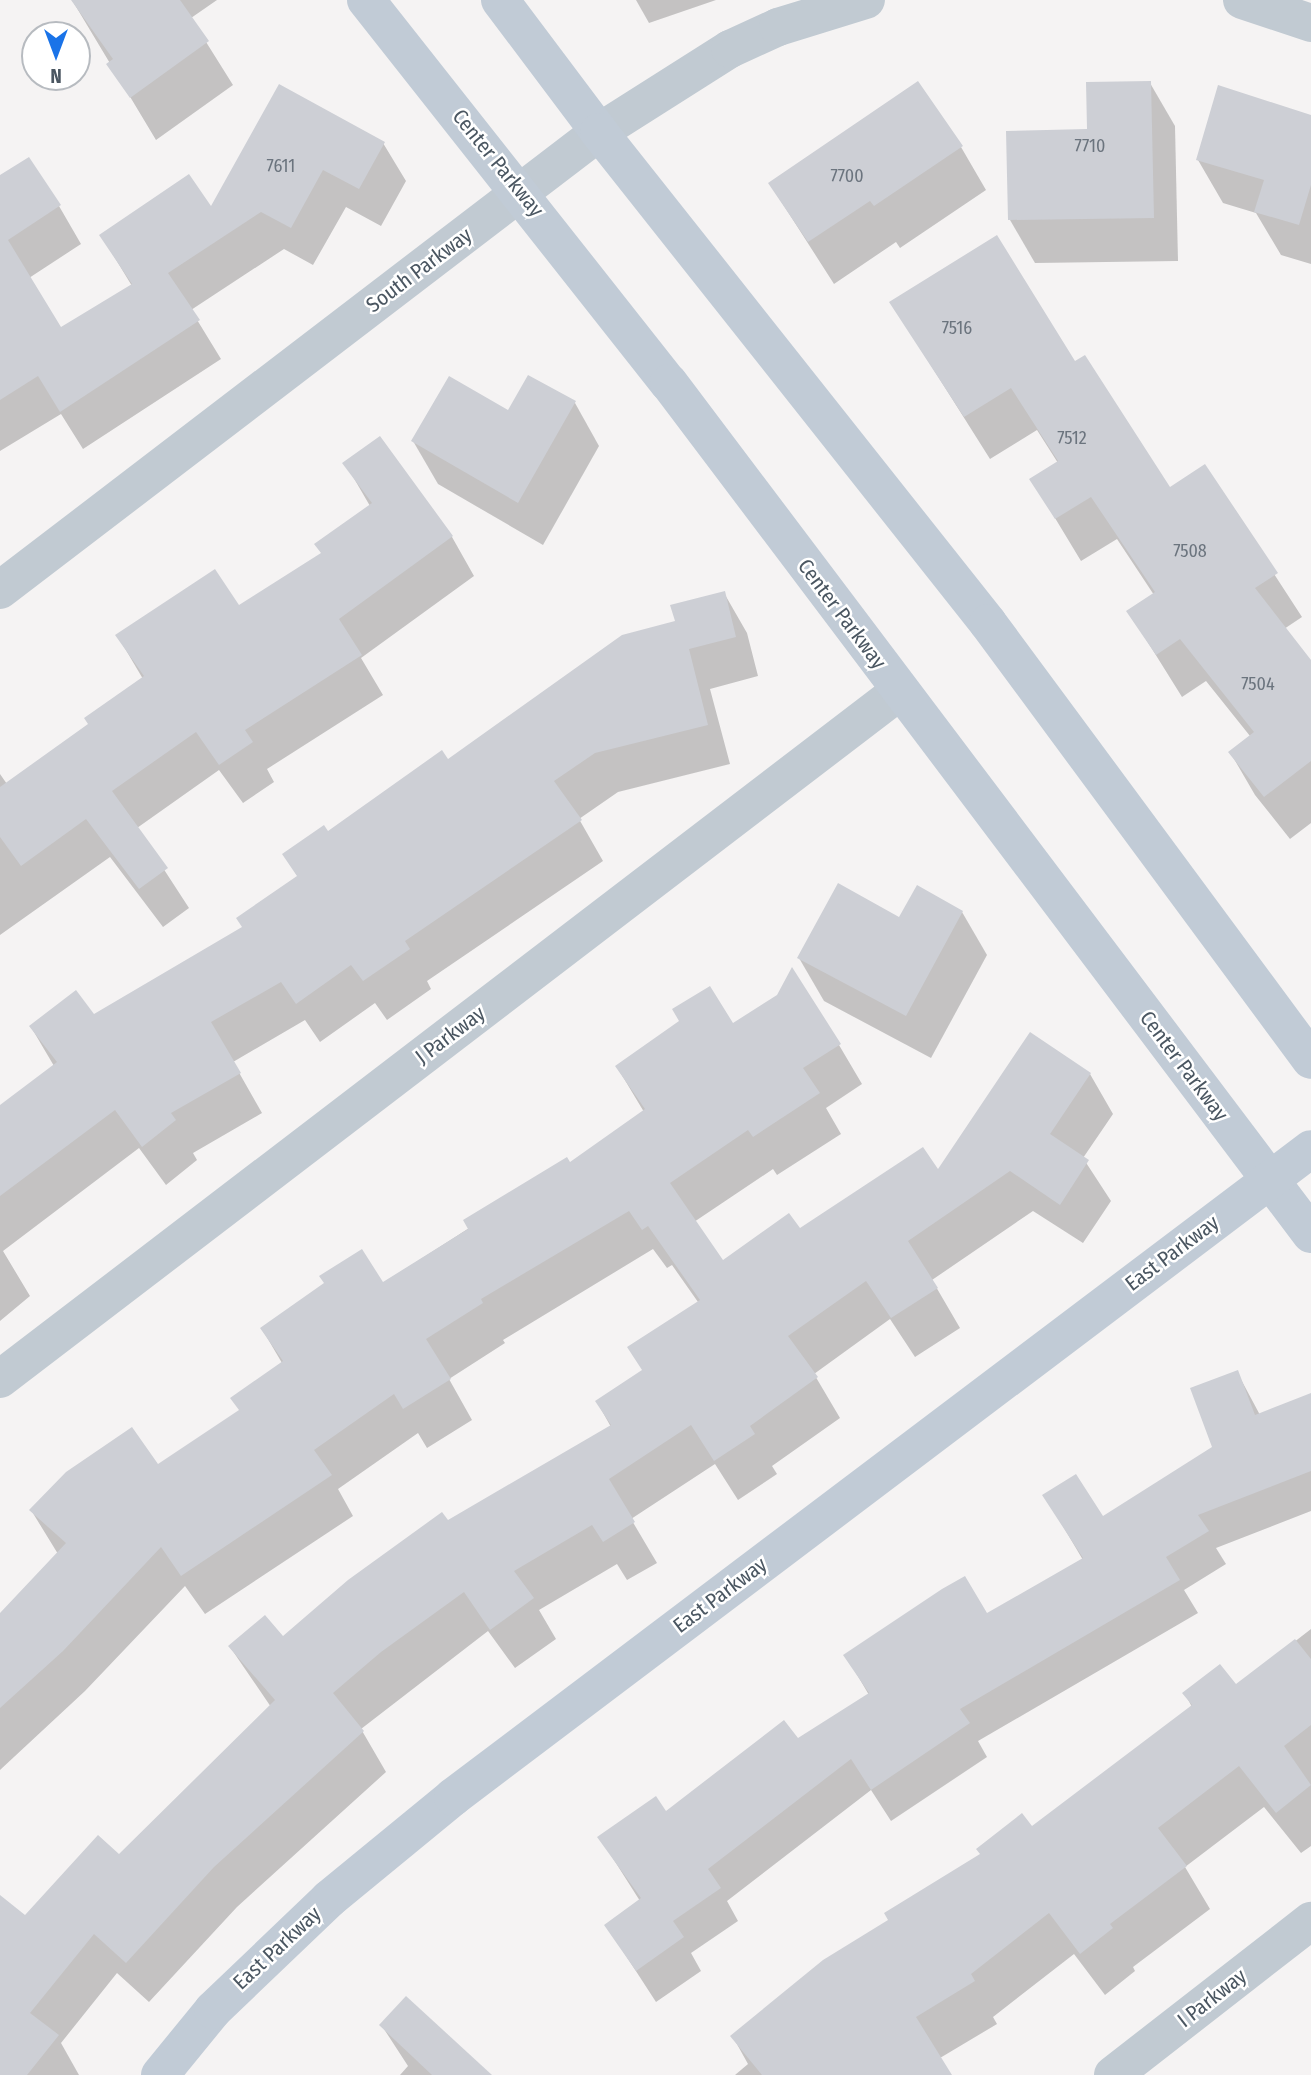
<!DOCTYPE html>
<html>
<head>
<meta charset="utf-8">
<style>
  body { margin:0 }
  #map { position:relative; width:1311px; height:2075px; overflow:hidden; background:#f5f3f3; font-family:"Fira Sans Condensed",sans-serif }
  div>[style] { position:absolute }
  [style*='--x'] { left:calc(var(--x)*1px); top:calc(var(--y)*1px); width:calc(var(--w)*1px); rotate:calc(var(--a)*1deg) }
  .shadow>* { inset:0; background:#0003 }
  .building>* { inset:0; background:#cdcfd5 }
  .street>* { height:38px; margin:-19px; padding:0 19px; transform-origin:19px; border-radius:19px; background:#c1cad2 }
  .secondary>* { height:38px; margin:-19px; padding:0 19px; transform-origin:19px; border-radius:19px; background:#c1cbd6 }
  span { translate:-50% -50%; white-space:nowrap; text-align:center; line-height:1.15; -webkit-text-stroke:5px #fff; paint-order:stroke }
  .number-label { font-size:18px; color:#6b747e }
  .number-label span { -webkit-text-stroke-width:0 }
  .street-label { font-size:21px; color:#4a5661 }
  .north { position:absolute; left:21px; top:21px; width:70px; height:70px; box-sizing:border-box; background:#fff; border:2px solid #b7bbc0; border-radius:50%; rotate:180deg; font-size:19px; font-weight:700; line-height:28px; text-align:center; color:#4a5661 }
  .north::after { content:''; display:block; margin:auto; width:24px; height:32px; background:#1a73e8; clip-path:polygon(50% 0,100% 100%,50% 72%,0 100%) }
</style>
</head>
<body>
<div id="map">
  <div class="shadow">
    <div style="clip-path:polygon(72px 0,217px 0,191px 18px,233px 85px,156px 140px)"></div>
    <div style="clip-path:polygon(636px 0,716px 0,649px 23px)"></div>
    <div style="clip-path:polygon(1150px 83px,1175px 126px,1178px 261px,1035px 263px,1010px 220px,1088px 131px)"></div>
    <div style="clip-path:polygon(1311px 116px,1311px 264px,1281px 255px,1256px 213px,1223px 203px,1198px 160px)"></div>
    <div style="clip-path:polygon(383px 143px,406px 181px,381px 226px,346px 207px,313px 265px,284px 249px,191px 310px,221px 359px,83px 449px,61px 414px,0 451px,0 178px,59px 206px,81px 244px,29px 278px,61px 329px,132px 286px,101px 235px,211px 209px)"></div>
    <div style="clip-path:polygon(961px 147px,986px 190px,900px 248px,896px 242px,834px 284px,770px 184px)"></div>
    <div style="clip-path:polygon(891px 302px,1075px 364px,1169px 489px,1204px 466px,1302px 617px,1284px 629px,1311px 663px,1311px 823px,1290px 839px,1255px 795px,1230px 752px,1250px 736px,1206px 681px,1182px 697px,1129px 612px,1154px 595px,1117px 539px,1081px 561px,1032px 480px,1058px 463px,1037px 430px,990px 459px)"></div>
    <div style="clip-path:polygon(575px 403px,599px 446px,543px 545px,438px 484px,413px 441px,509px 412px)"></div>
    <div style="clip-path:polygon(345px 463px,452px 537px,474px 576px,361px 658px,383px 695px,267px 769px,274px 782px,243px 803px,219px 770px,137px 828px,189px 908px,163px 927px,110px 857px,0 935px,0 774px,7px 784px,90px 725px,143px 679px,117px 635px,239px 608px,322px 555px,370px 506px)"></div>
    <div style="clip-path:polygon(724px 593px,747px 633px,758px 676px,710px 689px,730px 764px,618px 792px,579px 819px,603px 861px,427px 981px,431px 989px,387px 1020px,375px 1003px,320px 1042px,305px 1020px,233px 1062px,262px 1113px,193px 1153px,197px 1160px,166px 1185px,139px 1148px,3px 1251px,30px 1296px,0 1321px,0 1107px,54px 1066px,31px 1027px,94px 1016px,244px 928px,298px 877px,285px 855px,328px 834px)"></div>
    <div style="clip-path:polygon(962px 912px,987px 955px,931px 1058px,824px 1001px,799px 958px,900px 919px)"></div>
    <div style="clip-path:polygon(732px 1025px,839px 1045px,862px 1084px,826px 1108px,841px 1134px,777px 1175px,773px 1169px,694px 1222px,722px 1263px,938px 1173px,1090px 1074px,1113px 1114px,1083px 1158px,1111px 1201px,1083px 1243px,1033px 1211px,932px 1280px,960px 1328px,915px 1357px,890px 1319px,814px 1374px,840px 1418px,772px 1466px,777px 1474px,738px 1500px,715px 1464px,631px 1519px,657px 1563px,627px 1580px,617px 1564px,539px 1610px,556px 1639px,515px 1668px,488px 1631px,361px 1729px,386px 1772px,237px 1907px,149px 2002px,117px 1973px,61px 2043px,79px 2075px,0 2075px,0 1915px,25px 1917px,119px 1856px,271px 1707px,230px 1647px,283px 1639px,448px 1523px,611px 1427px,597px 1402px,643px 1371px,698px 1302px,672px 1265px,667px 1268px,653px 1249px,503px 1340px,505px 1343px,449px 1379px,472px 1420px,427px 1448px,418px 1433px,338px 1489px,353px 1516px,205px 1614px,185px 1586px,85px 1691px,0 1770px,0 1615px,58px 1554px,31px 1510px,157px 1467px,240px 1412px,282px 1363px,262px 1329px,382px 1284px,569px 1164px,644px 1112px,617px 1067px)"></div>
    <div style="clip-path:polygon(1237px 1372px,1260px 1415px,1311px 1395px,1311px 1511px,1216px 1548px,1226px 1564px,1184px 1590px,1198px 1613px,978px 1741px,987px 1757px,891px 1821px,871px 1790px,727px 1901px,738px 1921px,691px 1953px,701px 1971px,656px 2002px,606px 1925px,640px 1901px,600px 1838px,666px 1813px,798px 1740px,869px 1695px,846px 1656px,987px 1615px,1083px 1560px,1045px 1496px,1103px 1518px,1214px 1447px)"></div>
    <div style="clip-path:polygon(1311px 1629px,1311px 1846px,1301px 1853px,1264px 1807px,1185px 1867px,1210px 1909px,1133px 1967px,1135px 1971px,1105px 1995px,1074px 1954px,993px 2017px,997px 2024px,940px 2058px,950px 2075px,735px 2075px,748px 2064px,733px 2037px,1032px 1829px,1192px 1707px,1185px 1694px,1236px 1687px)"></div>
    <div style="clip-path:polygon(382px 2026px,482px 2075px,400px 2075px,408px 2066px)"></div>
  </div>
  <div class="building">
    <div style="clip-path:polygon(71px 0,180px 0,209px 41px,130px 98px,106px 64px,113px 59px)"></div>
    <div style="clip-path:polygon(918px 81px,963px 146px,874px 206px,870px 201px,808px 242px,768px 183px)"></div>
    <div style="clip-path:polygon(1151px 81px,1154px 218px,1008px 220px,1006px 131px,1087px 129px,1086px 82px)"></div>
    <div style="clip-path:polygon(279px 84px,385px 142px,359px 189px,323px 170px,291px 228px,261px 212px,168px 273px,200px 320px,60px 412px,38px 376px,0 400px,0 175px,29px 157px,61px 205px,8px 240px,61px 327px,132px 284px,99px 235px,189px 174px,211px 206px)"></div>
    <div style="clip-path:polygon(1218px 85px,1311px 115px,1311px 185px,1299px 225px,1254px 212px,1264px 180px,1196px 160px)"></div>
    <div style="clip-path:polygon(997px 235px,1075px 361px,1085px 355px,1170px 487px,1205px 464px,1278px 573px,1255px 588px,1311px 660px,1311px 761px,1264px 797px,1228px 752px,1254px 732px,1180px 639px,1156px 655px,1126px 611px,1155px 592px,1091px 497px,1055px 519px,1029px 479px,1058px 461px,1011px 388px,964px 417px,889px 302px)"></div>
    <div style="clip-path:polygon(528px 375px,576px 401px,518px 503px,411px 441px,449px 376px,508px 410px)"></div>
    <div style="clip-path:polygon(380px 436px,453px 536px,339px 619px,362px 655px,245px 730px,253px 742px,219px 765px,196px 732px,112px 791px,168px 868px,139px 889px,86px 819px,21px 866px,0 837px,0 787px,88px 724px,84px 718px,144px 676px,115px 635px,215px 569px,239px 605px,321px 553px,314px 544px,372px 503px,342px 463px)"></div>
    <div style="clip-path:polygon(725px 591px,736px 637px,689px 649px,708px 725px,595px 753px,554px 781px,582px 820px,405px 941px,410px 949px,363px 981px,351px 965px,296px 1004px,281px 982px,211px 1022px,241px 1073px,171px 1113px,176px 1120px,142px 1147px,115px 1110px,0 1196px,0 1105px,57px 1062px,29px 1026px,76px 990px,94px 1014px,242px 927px,236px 918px,297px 876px,282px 854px,324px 825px,328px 831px,442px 750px,448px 759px,622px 635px,675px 621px,670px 605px)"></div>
    <div style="clip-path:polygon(838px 883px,899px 917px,917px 885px,963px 911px,906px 1016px,797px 958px)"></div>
    <div style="clip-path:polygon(792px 967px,841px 1044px,803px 1068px,820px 1093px,753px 1137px,748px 1130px,670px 1183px,723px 1260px,789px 1213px,800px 1228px,923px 1147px,938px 1169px,1030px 1032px,1091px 1073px,1050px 1134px,1089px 1160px,1060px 1205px,1010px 1171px,908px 1241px,938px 1288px,891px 1318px,866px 1281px,788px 1336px,818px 1377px,750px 1426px,755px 1434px,714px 1461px,691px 1425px,609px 1479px,635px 1522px,603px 1542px,592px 1525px,514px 1571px,534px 1598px,490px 1630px,464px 1592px,381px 1652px,333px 1693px,364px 1731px,214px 1867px,126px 1963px,94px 1934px,30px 2013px,59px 2035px,27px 2075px,0 2075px,0 1895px,25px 1915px,98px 1835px,119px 1854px,275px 1700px,228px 1646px,265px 1615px,283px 1636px,348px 1580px,442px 1512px,448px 1520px,611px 1425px,595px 1401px,642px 1370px,627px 1347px,700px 1300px,648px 1226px,642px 1230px,629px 1211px,481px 1299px,483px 1303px,426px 1339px,451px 1379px,403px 1409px,394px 1394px,314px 1450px,332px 1475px,181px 1576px,161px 1547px,63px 1651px,0 1708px,0 1613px,66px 1543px,29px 1510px,66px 1472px,132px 1427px,158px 1464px,239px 1410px,230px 1398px,283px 1361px,260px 1328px,324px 1283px,319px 1276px,362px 1249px,383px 1282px,468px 1229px,463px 1220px,567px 1157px,570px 1162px,645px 1109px,615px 1066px,679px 1021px,672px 1009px,710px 986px,733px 1023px,777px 995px)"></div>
    <div style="clip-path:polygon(1238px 1370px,1255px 1415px,1311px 1393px,1311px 1471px,1198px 1515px,1209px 1531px,1166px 1557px,1180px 1580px,960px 1709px,970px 1723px,871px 1790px,851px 1759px,708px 1869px,721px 1888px,673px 1921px,684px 1937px,636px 1971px,604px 1925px,641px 1898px,597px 1837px,656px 1796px,666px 1811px,784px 1720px,798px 1738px,869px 1693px,843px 1655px,942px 1589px,965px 1576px,987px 1613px,1083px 1558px,1042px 1495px,1076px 1474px,1103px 1516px,1212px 1447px,1190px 1388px)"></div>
    <div style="clip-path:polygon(1295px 1639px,1311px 1659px,1311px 1725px,1284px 1746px,1311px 1785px,1276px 1813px,1239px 1766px,1158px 1828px,1187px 1866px,1110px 1924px,1113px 1928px,1080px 1954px,1049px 1913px,971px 1974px,975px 1981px,916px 2017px,952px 2075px,762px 2075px,730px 2036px,823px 1960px,888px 1920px,884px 1913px,980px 1854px,976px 1849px,1022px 1813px,1032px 1826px,1192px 1705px,1182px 1693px,1220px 1664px,1236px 1684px)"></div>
    <div style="clip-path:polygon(406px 1996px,492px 2075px,432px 2075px,379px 2025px)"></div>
  </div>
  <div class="street">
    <div style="--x:1242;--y:0;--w:73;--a:18.4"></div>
    <div style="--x:0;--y:590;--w:754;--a:-37.4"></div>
    <div style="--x:599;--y:132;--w:155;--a:-32.4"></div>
    <div style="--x:730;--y:49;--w:53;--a:-24.6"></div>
    <div style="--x:778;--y:27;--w:92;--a:-17.1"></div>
    <div style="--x:0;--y:1379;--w:1133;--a:-37.4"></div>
    <div style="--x:1113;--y:2075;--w:251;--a:-37.9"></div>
  </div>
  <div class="secondary">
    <div style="--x:366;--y:0;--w:488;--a:51.7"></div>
    <div style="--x:669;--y:383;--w:1066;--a:52.97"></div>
    <div style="--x:500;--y:0;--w:165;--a:53.1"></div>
    <div style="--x:599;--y:132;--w:626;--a:51.61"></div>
    <div style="--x:988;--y:623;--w:543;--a:53.53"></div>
    <div style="--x:160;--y:2075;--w:84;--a:-50.8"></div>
    <div style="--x:213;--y:2010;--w:161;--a:-43.7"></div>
    <div style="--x:329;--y:1899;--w:161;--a:-39.4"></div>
    <div style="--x:453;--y:1797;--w:1075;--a:-37.06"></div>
  </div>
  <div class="number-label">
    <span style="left:1090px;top:146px">7710</span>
    <span style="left:281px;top:166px">7611</span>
    <span style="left:847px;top:176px">7700</span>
    <span style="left:957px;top:328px">7516</span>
    <span style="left:1072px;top:438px">7512</span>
    <span style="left:1190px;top:551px">7508</span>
    <span style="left:1258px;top:684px">7504</span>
  </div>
  <div class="street-label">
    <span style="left:498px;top:163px;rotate:51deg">Center Parkway</span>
    <span style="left:419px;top:270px;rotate:-37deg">South Parkway</span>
    <span style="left:842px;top:614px;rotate:53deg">Center Parkway</span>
    <span style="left:450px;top:1035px;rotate:-37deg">J Parkway</span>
    <span style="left:1184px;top:1066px;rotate:53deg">Center Parkway</span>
    <span style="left:1172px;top:1253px;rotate:-37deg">East Parkway</span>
    <span style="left:720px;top:1595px;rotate:-37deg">East Parkway</span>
    <span style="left:277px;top:1948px;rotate:-43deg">East Parkway</span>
    <span style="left:1212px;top:1998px;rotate:-38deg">I Parkway</span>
  </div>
  <div class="north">N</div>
</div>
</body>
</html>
